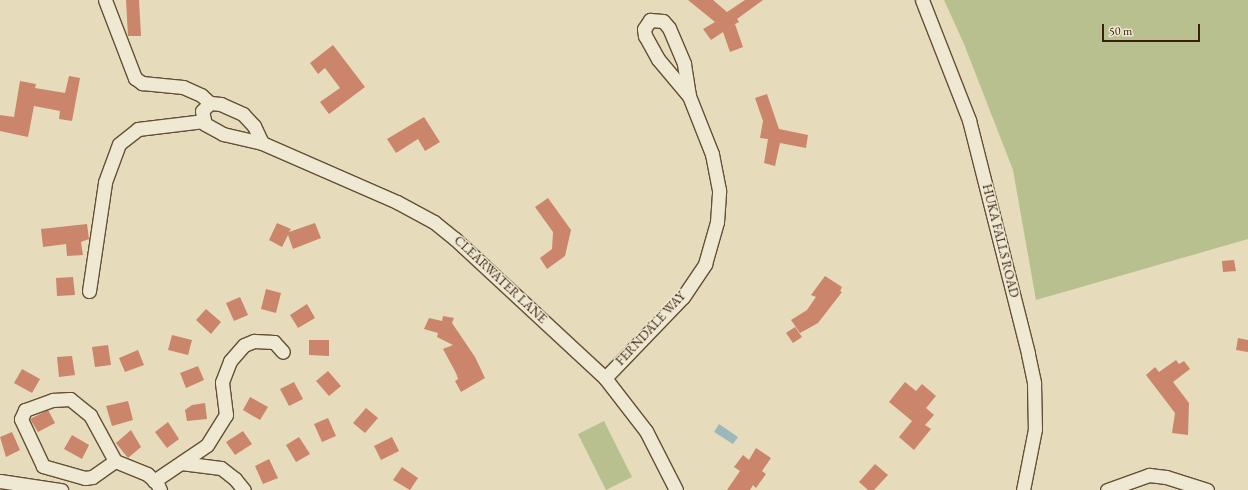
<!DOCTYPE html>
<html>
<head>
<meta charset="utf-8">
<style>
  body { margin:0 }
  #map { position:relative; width:1248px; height:490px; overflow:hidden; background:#e6dcbb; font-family:"EB Garamond",serif }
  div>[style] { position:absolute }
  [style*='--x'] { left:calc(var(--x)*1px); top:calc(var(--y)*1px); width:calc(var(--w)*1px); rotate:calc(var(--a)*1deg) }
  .green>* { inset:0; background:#b7c08e }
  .water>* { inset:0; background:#9db8bc }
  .building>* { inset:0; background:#ca856a }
  .roads { filter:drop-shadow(1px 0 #644f36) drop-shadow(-1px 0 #644f36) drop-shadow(0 1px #644f36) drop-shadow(0 -1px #644f36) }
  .minor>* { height:13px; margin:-6.5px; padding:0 6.5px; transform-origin:6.5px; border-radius:6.5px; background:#efe8d3 }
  span { translate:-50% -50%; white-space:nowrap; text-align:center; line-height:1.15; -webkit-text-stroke:3px #efe8d3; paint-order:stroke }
  .street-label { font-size:13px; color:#38200a }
  .scale { position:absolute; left:1102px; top:24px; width:98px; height:18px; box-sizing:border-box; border:2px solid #38200a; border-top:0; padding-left:5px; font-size:12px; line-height:14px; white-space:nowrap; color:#38200a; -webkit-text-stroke:3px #efe8d3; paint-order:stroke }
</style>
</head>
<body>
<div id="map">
  <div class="green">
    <div style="clip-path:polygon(944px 0,1248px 0,1248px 239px,1036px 300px,1013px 170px,964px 44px)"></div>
    <div style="clip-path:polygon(604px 421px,632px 477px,606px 490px,578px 434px)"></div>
  </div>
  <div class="water">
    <div style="clip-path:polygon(719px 424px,738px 437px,733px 444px,714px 432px)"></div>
  </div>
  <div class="building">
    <div style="clip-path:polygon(126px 0,139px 0,141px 36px,128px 36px)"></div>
    <div style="clip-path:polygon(688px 0,713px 0,727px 12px,745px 0,763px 0,737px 19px,739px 22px,735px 24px,743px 47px,730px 52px,723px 32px,711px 40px,703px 29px,715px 22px)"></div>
    <div style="clip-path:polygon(333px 45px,365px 87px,329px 114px,320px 102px,340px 88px,325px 68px,318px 74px,310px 63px)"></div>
    <div style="clip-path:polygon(69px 76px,80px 78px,72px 121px,59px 119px,60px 111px,34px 106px,28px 137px,0 131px,0 115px,14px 117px,20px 81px,36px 84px,35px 88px,65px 93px)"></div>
    <div style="clip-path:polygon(767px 94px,779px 129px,808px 135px,806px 148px,780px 143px,775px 166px,764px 163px,768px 139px,760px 138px,763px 121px,755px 98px)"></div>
    <div style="clip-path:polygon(424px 117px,440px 142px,425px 151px,418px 139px,396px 153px,387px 139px)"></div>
    <div style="clip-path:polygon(548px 198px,571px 230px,565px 256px,547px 269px,540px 258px,552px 249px,553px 232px,535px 207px)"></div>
    <div style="clip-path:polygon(277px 223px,291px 229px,289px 232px,315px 223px,321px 238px,293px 249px,288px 235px,282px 247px,269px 240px)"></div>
    <div style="clip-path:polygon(87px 224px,89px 239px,81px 242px,83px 255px,67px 256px,66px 244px,43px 247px,41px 229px)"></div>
    <div style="clip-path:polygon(1234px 260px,1236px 271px,1223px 272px,1222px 261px)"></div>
    <div style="clip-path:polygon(825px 276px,842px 287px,840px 291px,842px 292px,818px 323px,800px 333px,791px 320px,807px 310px,816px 297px,811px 295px)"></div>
    <div style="clip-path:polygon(73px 277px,75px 295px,57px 296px,56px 278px)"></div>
    <div style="clip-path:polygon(266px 289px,281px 293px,276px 313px,261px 309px)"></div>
    <div style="clip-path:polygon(240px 297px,248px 315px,234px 321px,226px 303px)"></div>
    <div style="clip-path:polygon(307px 304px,315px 318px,298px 328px,290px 315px)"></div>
    <div style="clip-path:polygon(206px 309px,221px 322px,211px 334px,196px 320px)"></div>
    <div style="clip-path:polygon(443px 316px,454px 318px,452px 323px,475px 357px,485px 378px,461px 392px,455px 381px,458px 379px,456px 373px,443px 349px,453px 345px,437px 337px,438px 333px,424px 329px,429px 318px,442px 321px)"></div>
    <div style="clip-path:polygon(795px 327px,802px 337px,793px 343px,786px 333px)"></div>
    <div style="clip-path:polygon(172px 335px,192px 340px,188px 355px,168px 350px)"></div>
    <div style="clip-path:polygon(1238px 338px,1248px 340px,1248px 352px,1236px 350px)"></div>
    <div style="clip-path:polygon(309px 340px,329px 340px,329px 356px,309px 355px)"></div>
    <div style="clip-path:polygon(108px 345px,111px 365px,95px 367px,92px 347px)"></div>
    <div style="clip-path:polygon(138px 350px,144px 365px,125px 372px,119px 358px)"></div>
    <div style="clip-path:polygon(72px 356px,75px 375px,59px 377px,57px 357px)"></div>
    <div style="clip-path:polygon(1176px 360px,1179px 364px,1184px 361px,1190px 369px,1173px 382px,1189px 403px,1188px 435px,1172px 433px,1175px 413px,1146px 375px,1155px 367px,1159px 372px)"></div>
    <div style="clip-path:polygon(198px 366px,204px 380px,186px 388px,180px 373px)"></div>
    <div style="clip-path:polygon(22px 369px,40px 379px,32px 393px,14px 383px)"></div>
    <div style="clip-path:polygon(328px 371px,341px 386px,329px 396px,316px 381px)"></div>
    <div style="clip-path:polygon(294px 382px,303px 399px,289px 406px,280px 389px)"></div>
    <div style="clip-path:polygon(905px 382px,916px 391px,922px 384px,936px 396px,926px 408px,934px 415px,925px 425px,931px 429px,914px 450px,899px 437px,912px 421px,889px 402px)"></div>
    <div style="clip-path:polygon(250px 397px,268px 407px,260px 420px,243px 410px)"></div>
    <div style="clip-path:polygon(128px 401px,133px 420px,112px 426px,106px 406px)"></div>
    <div style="clip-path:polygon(205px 403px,207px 419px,187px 421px,185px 410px,192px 405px)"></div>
    <div style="clip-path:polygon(366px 408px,378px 418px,365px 433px,353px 423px)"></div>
    <div style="clip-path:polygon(48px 410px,55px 423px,38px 432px,30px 419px)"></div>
    <div style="clip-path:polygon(328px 418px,336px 436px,322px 442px,314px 424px)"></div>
    <div style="clip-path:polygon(168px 422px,179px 439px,167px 448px,155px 432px)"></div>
    <div style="clip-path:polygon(131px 430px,141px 447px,128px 458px,116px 443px)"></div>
    <div style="clip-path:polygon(243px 431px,252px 444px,235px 455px,226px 442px)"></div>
    <div style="clip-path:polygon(12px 432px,20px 450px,6px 457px,0 437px)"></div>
    <div style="clip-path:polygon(72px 435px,89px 445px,82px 459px,64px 449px)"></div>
    <div style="clip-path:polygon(299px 437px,310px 454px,296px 462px,286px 445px)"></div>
    <div style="clip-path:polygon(392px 437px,399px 451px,381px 460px,374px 446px)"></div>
    <div style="clip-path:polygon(756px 448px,771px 458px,762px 471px,766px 474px,756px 488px,753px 485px,750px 490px,727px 490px,740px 471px,734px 467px,743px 455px,749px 460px)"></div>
    <div style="clip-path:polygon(269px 459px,278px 478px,263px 484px,255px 466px)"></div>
    <div style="clip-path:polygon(875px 464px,888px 475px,874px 490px,868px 490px,859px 482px)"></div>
    <div style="clip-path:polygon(402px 467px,418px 478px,410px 490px,393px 480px)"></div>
  </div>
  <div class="roads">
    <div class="minor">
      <div style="--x:105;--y:0;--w:84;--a:69"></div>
      <div style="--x:135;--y:78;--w:9;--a:36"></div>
      <div style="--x:142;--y:83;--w:41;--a:5.6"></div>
      <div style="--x:183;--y:87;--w:20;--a:24"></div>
      <div style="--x:201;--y:95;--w:12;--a:42"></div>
      <div style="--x:922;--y:0;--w:129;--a:68.6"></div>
      <div style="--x:969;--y:120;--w:241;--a:75.8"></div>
      <div style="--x:1028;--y:354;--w:30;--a:78"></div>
      <div style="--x:1034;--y:383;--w:46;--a:88.8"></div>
      <div style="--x:1035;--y:429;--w:62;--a:101.1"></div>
      <div style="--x:262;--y:143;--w:19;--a:-115"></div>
      <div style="--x:254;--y:126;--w:16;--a:-133"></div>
      <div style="--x:243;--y:114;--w:24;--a:-156"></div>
      <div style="--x:221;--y:104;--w:11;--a:-175"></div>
      <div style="--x:210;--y:103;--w:11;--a:135"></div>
      <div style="--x:202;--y:111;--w:13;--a:77"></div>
      <div style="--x:205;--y:124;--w:21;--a:29"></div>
      <div style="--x:223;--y:134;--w:40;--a:13"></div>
      <div style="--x:262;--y:143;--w:147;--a:23.6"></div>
      <div style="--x:397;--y:202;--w:42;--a:28.4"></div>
      <div style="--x:434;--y:222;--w:27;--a:39"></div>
      <div style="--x:455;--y:239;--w:205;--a:42.8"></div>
      <div style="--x:605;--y:378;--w:67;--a:52.3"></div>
      <div style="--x:646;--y:431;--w:66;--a:63"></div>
      <div style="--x:89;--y:291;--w:110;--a:-81.6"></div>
      <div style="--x:105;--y:182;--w:40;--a:-69.8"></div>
      <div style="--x:119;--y:144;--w:24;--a:-38"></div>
      <div style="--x:138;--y:129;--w:66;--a:-6.9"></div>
      <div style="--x:605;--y:378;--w:112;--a:-46.1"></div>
      <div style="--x:683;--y:297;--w:40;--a:-56"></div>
      <div style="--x:705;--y:264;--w:44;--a:-74.1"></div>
      <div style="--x:717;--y:222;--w:32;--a:-86"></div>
      <div style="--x:719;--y:190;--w:37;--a:-101"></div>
      <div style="--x:712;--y:154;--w:62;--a:-111.6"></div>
      <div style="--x:689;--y:96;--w:48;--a:-130"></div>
      <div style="--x:658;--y:59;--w:26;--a:-119"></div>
      <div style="--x:645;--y:36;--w:7;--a:-98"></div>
      <div style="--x:644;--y:29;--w:11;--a:-56"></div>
      <div style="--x:650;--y:20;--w:13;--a:4"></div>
      <div style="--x:663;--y:21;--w:9;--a:49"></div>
      <div style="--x:669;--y:28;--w:39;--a:67"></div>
      <div style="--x:684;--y:64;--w:32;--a:81"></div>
      <div style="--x:115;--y:461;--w:28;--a:145"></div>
      <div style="--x:92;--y:477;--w:7;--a:172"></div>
      <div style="--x:85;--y:478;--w:44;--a:-164.1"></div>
      <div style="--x:43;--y:466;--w:52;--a:-115.1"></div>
      <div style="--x:21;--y:419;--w:10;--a:-66"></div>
      <div style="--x:25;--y:410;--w:30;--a:-20"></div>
      <div style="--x:53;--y:400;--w:17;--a:-3"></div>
      <div style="--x:70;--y:399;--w:26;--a:39"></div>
      <div style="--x:90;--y:415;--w:52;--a:61.5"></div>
      <div style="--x:115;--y:461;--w:35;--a:22"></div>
      <div style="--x:147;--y:474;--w:13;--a:42"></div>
      <div style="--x:157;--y:483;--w:8;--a:67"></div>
      <div style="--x:181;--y:463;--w:40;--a:7.1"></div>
      <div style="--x:221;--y:468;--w:18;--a:38"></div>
      <div style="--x:235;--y:479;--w:14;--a:51"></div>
      <div style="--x:0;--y:481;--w:62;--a:8.4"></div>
      <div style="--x:154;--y:481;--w:64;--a:-34.2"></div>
      <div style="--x:207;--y:445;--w:36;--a:-58"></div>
      <div style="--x:226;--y:415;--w:33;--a:-97"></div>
      <div style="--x:222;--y:382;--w:22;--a:-69"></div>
      <div style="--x:230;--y:361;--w:21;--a:-49"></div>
      <div style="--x:244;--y:345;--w:11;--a:-22"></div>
      <div style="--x:254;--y:341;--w:20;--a:3"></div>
      <div style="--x:274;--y:342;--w:13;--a:48"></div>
      <div style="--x:1107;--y:490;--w:45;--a:-19.7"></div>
      <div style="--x:1149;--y:475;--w:17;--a:7"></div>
      <div style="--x:1166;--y:477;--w:43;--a:17.6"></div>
    </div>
  </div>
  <div class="street-label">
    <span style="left:1000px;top:241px;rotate:76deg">HUKA FALLS ROAD</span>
    <span style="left:500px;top:280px;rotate:43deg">CLEARWATER LANE</span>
    <span style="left:651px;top:329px;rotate:-47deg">FERNDALE WAY</span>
  </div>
  <div class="scale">50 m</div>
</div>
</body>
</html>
